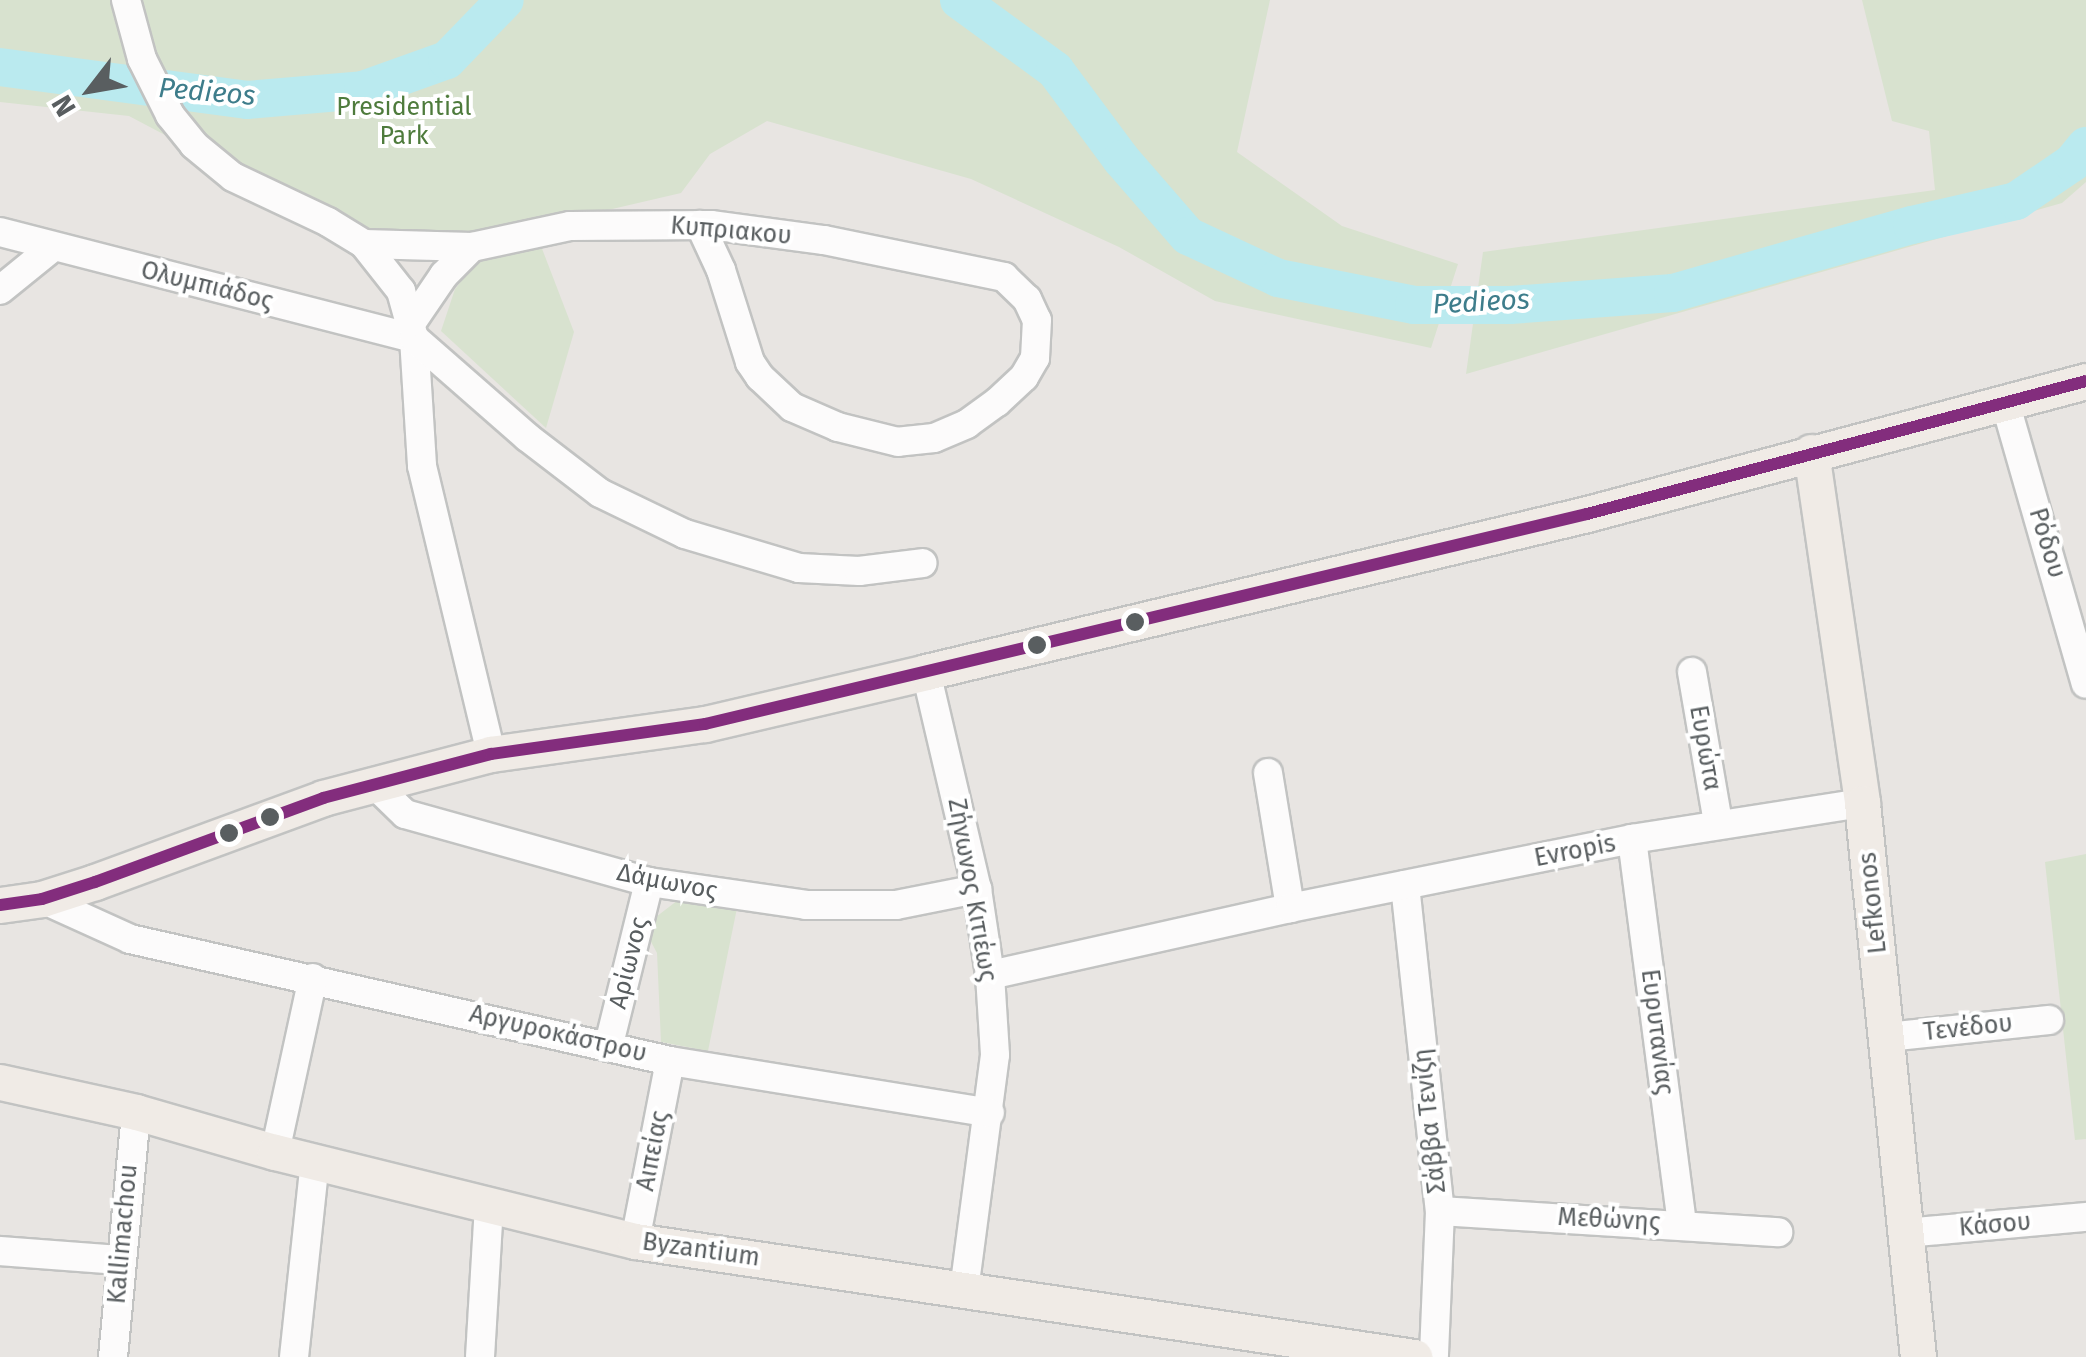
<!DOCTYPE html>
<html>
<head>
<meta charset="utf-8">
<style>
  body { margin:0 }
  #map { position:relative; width:2086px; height:1357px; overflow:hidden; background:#e8e5e2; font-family:"Fira Sans",sans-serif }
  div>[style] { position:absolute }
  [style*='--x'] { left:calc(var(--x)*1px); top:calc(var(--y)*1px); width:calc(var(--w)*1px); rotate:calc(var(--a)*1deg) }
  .green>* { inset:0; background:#d8e2cf }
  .river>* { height:38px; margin:-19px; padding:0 19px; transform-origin:19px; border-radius:19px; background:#baeaef }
  .roads { filter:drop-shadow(2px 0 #c2c3c2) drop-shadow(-2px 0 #c2c3c2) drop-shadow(0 2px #c2c3c2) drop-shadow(0 -2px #c2c3c2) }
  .minor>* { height:28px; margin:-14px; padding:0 14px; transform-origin:14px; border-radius:14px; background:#fcfbfb }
  .major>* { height:35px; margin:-17.5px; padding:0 17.5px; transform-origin:17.5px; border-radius:17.5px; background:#f0ebe6 }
  .bus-1>* { height:12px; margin:-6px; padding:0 6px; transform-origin:6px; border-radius:6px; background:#832d7d }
  .dots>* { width:28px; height:28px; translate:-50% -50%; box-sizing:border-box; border:5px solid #fff; border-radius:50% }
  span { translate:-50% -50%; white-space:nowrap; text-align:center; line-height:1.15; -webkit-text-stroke:8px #fff; paint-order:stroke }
  .park-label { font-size:25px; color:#4e7b3c }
  .street-label { font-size:25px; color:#595e60 }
  .water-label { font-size:28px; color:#3e7d8b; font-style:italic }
  .north { position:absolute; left:40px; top:40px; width:100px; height:100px; -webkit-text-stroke:8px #fff; paint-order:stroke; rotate:239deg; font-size:28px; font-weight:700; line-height:40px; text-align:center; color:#595e60 }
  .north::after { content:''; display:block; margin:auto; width:35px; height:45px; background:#595e60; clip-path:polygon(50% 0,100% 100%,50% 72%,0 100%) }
</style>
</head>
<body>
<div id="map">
  <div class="green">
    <div style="clip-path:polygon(0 0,1270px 0,1237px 152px,1342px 226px,1458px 264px,1431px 348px,1215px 301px,1119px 247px,971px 179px,767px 121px,710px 154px,681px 193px,492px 237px,381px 249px,129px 116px,0 102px)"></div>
    <div style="clip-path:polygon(1862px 0,2086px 0,2086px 182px,2062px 203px,1466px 374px,1483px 252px,1935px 190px,1929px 131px,1892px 121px)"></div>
    <div style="clip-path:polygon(541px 246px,574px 332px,546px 428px,441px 331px,455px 289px,479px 259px)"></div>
    <div style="clip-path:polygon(2086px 854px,2086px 1139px,2075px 1140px,2045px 862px)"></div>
    <div style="clip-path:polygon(682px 897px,737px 908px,708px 1051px,661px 1042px,657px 953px,649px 938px,652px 920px)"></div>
  </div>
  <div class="river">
    <div style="--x:959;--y:0;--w:119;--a:36.1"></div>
    <div style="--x:1055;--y:70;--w:111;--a:53.4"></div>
    <div style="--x:1121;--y:159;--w:102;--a:49"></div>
    <div style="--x:1188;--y:236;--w:99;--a:25"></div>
    <div style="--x:1278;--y:278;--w:139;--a:11.2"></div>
    <div style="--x:1414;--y:305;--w:96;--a:0"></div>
    <div style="--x:1510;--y:305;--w:163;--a:-4.2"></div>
    <div style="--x:1673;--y:293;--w:248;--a:-15.9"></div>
    <div style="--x:1912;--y:225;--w:107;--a:-13"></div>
    <div style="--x:2016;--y:201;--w:68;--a:-34.2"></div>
    <div style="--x:2072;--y:163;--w:22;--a:-51"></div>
    <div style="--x:0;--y:67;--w:249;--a:7.6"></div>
    <div style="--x:247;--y:100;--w:116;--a:-4.9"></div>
    <div style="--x:363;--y:90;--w:89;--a:-19.7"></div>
    <div style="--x:447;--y:60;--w:83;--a:-46"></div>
  </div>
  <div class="roads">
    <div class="minor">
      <div style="--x:126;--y:0;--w:61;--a:74.8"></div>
      <div style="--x:142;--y:59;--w:63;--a:63.4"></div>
      <div style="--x:170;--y:115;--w:38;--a:51"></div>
      <div style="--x:194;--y:145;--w:50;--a:39.4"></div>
      <div style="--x:233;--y:177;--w:105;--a:25.3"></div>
      <div style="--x:328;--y:222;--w:42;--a:31.4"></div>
      <div style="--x:364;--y:244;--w:60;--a:51.8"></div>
      <div style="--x:401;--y:291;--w:49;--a:74.5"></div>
      <div style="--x:414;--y:338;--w:128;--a:86.4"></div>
      <div style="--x:422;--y:466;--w:296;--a:76.5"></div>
      <div style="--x:0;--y:232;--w:427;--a:14.4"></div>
      <div style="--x:414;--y:338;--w:150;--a:41.2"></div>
      <div style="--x:527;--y:437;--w:92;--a:37.5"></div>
      <div style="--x:600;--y:493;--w:94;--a:25.8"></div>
      <div style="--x:685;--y:534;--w:119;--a:16.6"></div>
      <div style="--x:799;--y:568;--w:60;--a:2.9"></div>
      <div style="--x:859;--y:571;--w:64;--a:-7.1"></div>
      <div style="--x:364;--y:244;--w:108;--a:1.6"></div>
      <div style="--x:472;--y:247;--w:100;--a:-12.1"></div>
      <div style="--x:570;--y:226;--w:141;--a:-0.4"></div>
      <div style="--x:711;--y:225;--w:114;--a:7.6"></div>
      <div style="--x:824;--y:240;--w:184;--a:11.6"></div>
      <div style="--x:1004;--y:277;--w:32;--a:44"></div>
      <div style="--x:1027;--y:299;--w:23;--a:65"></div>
      <div style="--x:1037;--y:320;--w:38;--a:93"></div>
      <div style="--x:1035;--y:358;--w:22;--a:120"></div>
      <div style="--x:1024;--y:377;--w:37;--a:137"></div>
      <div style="--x:997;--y:402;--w:37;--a:144"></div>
      <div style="--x:967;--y:424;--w:36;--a:157"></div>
      <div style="--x:934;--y:438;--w:36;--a:174"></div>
      <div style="--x:898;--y:442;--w:62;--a:-166"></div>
      <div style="--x:838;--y:427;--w:50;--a:-156.5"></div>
      <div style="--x:792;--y:407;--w:44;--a:-136.8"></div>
      <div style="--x:760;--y:377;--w:18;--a:-124"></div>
      <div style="--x:750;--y:362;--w:96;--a:-107.5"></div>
      <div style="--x:721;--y:270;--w:50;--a:-115"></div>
      <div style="--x:0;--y:290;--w:68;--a:-39.1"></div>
      <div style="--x:412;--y:322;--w:57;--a:-55.8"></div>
      <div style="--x:444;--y:275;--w:40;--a:-45"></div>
      <div style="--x:2005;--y:402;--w:293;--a:74"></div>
      <div style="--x:926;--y:672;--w:223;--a:76.8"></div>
      <div style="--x:977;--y:889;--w:87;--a:81.4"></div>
      <div style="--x:990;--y:975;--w:80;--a:86.4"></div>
      <div style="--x:995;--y:1055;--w:236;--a:97.5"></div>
      <div style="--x:1692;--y:672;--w:153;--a:80.2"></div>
      <div style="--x:1268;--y:773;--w:137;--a:80.7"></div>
      <div style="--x:374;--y:784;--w:43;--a:44.1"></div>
      <div style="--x:405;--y:814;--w:253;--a:15.6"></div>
      <div style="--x:649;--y:882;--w:159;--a:8.3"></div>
      <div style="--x:806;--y:905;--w:90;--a:0"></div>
      <div style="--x:896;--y:905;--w:83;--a:-11.2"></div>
      <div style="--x:1632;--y:839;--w:388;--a:82.6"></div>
      <div style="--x:1405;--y:885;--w:328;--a:83.9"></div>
      <div style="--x:1440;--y:1211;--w:146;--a:92.4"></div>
      <div style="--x:42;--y:899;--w:97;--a:24.4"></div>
      <div style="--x:130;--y:939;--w:554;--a:12.73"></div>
      <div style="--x:670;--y:1061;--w:324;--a:9.2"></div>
      <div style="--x:990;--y:975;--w:307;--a:-12.6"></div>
      <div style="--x:1290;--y:908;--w:349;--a:-11.4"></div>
      <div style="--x:1632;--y:839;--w:233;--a:-8.9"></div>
      <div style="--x:1887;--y:1037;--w:163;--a:-6"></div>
      <div style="--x:609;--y:1044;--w:167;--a:-76.1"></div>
      <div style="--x:275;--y:1152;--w:178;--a:-77.7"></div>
      <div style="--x:1440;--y:1211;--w:339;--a:3.6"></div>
      <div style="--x:1905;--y:1233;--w:182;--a:-5.1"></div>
      <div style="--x:635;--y:1241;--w:183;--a:-79"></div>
      <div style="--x:0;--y:1251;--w:119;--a:4.3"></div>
      <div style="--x:113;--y:1357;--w:246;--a:-84.6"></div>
      <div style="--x:294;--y:1357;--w:197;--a:-83.9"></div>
      <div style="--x:480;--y:1357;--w:151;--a:-86.6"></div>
    </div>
    <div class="major">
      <div style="--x:1811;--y:452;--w:355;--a:81.7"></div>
      <div style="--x:1862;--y:803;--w:557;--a:84.23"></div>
      <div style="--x:0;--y:905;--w:42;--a:-8.1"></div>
      <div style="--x:42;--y:899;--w:56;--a:-17.8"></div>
      <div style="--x:95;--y:882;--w:243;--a:-20.2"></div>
      <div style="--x:323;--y:798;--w:174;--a:-14.7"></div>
      <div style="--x:491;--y:754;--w:216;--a:-8"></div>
      <div style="--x:705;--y:724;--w:227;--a:-13.2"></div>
      <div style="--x:926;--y:672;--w:680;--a:-13.44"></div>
      <div style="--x:1587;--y:514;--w:516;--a:-14.92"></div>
      <div style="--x:0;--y:1082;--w:139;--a:12.4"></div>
      <div style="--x:136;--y:1112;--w:145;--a:16.1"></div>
      <div style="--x:275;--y:1152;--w:371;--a:13.9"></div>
      <div style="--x:635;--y:1241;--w:788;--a:8.47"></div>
    </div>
  </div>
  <div class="bus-1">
    <div style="--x:0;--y:905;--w:42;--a:-8.1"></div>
    <div style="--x:42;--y:899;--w:56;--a:-17.8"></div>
    <div style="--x:95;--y:882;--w:243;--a:-20.2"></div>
    <div style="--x:323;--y:798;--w:174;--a:-14.7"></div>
    <div style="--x:491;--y:754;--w:216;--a:-8"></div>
    <div style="--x:705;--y:724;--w:907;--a:-13.39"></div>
    <div style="--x:1587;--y:514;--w:516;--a:-14.92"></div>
  </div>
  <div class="dots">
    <div style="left:1135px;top:622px;background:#595e60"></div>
    <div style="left:1037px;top:645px;background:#595e60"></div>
    <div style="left:270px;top:817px;background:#595e60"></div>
    <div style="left:229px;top:833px;background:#595e60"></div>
  </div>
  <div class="park-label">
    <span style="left:404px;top:122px">Presidential<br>Park</span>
  </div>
  <div class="street-label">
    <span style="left:731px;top:231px;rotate:5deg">Κυπριακου</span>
    <span style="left:207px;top:286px;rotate:14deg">Ολυμπιάδος</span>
    <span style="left:2047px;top:543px;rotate:73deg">Ρόδου</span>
    <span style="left:1705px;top:748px;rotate:80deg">Ευρώτα</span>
    <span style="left:1575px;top:851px;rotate:-11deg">Evropis</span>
    <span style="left:667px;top:882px;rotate:11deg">Δάμωνος</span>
    <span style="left:972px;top:890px;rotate:80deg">Ζήνωνος Κιτιέως</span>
    <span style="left:1873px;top:903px;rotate:-96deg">Lefkonos</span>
    <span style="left:629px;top:963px;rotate:-76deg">Αρίωνος</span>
    <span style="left:1968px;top:1028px;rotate:-6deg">Τενέδου</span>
    <span style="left:1657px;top:1032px;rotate:83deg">Ευρυτανίας</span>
    <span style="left:558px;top:1034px;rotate:13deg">Αργυροκάστρου</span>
    <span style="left:1430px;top:1121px;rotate:-96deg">Σάββα Τενίζη</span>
    <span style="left:653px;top:1151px;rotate:-79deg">Αιπείας</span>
    <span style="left:1609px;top:1220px;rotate:3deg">Μεθώνης</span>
    <span style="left:1995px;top:1225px;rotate:-5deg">Κάσου</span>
    <span style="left:123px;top:1234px;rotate:-85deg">Kallimachou</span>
    <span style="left:701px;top:1250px;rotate:8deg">Byzantium</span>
  </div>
  <div class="water-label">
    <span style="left:207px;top:92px;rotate:5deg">Pedieos</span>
    <span style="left:1481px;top:302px;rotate:-3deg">Pedieos</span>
  </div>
  <div class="north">N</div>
</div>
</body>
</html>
